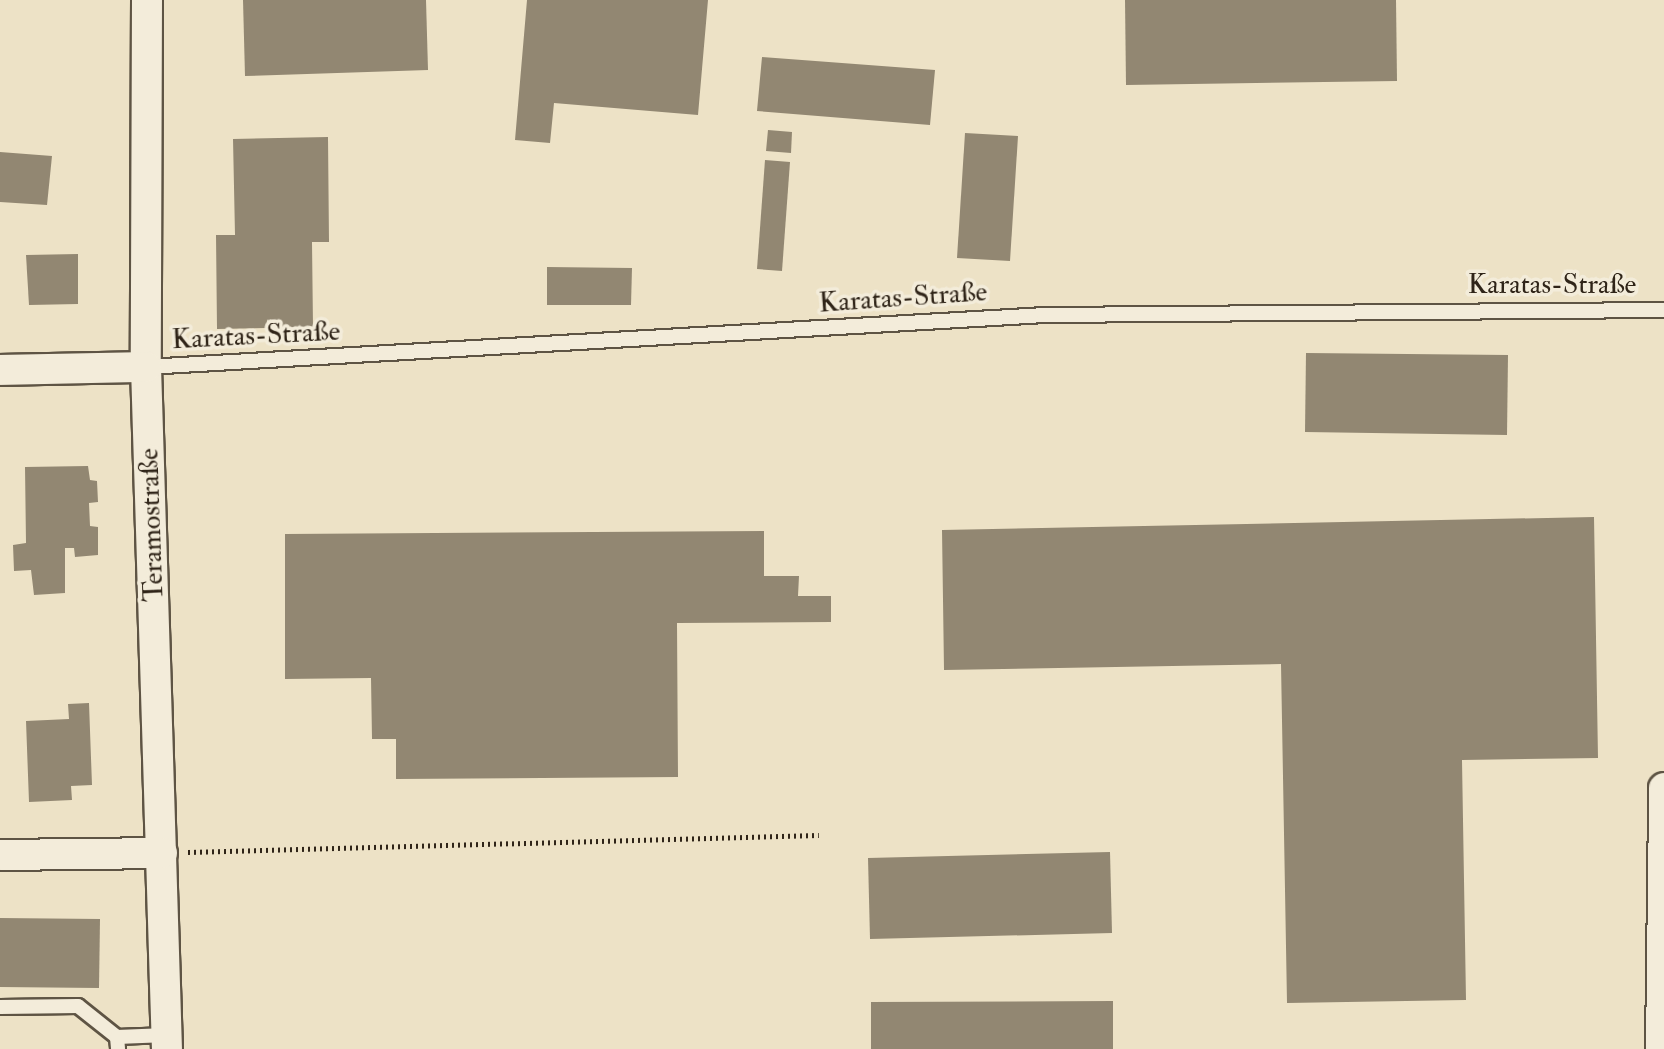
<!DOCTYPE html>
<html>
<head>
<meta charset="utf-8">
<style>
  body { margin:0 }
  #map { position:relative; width:1664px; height:1049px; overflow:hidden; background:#ede2c6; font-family:"IM FELL Double Pica",serif }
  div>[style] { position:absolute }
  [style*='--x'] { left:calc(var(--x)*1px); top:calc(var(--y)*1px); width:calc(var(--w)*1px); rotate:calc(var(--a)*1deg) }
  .building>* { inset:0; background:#928772 }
  .path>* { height:5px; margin-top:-2.5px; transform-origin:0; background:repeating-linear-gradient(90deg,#2f2418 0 2px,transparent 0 6px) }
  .roads { filter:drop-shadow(2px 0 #5e5444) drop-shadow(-2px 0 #5e5444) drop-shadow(0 2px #5e5444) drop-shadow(0 -2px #5e5444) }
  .lane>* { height:14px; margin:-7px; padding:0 7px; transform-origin:7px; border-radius:7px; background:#f3ecda }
  .street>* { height:30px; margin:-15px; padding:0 15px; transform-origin:15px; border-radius:15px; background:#f3ecda }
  span { translate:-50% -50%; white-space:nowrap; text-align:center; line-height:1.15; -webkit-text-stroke:7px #f3ecda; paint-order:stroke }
  .street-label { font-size:28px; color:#2f2418 }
</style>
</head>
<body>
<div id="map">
  <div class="building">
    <div style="clip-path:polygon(243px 0,426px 0,428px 70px,245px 76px)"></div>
    <div style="clip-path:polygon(527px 0,708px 0,698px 115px,554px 103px,550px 143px,515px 140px)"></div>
    <div style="clip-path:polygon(1125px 0,1396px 0,1397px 81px,1126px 85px)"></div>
    <div style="clip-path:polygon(762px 57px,935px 70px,930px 125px,757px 111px)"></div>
    <div style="clip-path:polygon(768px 130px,792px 132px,791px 153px,766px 151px)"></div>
    <div style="clip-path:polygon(965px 133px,1018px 136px,1010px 261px,957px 258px)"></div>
    <div style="clip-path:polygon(328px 137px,329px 242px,312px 242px,313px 327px,217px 329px,216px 235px,235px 235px,233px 139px)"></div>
    <div style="clip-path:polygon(0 152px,52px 156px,47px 205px,0 202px)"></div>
    <div style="clip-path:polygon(765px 160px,790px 162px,782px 271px,757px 269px)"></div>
    <div style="clip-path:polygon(78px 254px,78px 304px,29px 305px,26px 255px)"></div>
    <div style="clip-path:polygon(547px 267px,632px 268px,631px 305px,547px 305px)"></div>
    <div style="clip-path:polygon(1306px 353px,1508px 355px,1507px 435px,1305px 432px)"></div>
    <div style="clip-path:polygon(88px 466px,90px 480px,97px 481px,98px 502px,89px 503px,90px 526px,98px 527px,98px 555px,75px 557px,74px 548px,65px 548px,65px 593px,34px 595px,31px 570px,14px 571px,13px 545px,26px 543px,25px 467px)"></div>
    <div style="clip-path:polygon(1594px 517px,1598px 758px,1462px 760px,1466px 1000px,1287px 1003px,1281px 664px,944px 670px,942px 530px)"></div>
    <div style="clip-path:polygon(764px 531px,764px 576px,799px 576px,798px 596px,831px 596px,831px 622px,677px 623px,678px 777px,396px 779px,396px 739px,372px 739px,371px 678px,285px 679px,285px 534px)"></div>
    <div style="clip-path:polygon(89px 703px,92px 785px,71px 786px,72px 800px,29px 802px,26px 721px,69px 719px,68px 704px)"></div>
    <div style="clip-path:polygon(1110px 852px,1112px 933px,870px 939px,868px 858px)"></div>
    <div style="clip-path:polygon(0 918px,100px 919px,99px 988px,0 987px)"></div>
    <div style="clip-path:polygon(1113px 1001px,1113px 1049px,871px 1049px,871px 1002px)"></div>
  </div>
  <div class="path">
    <div style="--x:188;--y:852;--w:631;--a:-1.54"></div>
  </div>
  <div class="roads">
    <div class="lane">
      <div style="--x:146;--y:367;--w:900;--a:-3.31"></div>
      <div style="--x:1044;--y:315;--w:620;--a:-0.46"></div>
      <div style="--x:0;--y:1007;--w:78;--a:-0.7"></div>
      <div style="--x:78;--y:1006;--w:50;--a:38.5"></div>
      <div style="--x:117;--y:1037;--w:12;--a:85"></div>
      <div style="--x:117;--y:1037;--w:50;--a:-2.3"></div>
    </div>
    <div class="street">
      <div style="--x:147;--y:0;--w:367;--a:90.2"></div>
      <div style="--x:146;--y:367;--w:682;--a:88.24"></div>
      <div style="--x:0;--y:370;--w:146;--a:-1.2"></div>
      <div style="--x:0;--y:855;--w:162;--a:-0.7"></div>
      <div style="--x:1661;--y:1049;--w:261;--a:-89.3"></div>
    </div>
  </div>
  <div class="street-label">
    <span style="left:1552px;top:285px">Karatas-Straße</span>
    <span style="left:903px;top:298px;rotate:-4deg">Karatas-Straße</span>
    <span style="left:256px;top:336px;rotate:-3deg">Karatas-Straße</span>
    <span style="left:152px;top:525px;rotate:-92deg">Teramostraße</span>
  </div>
</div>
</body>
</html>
